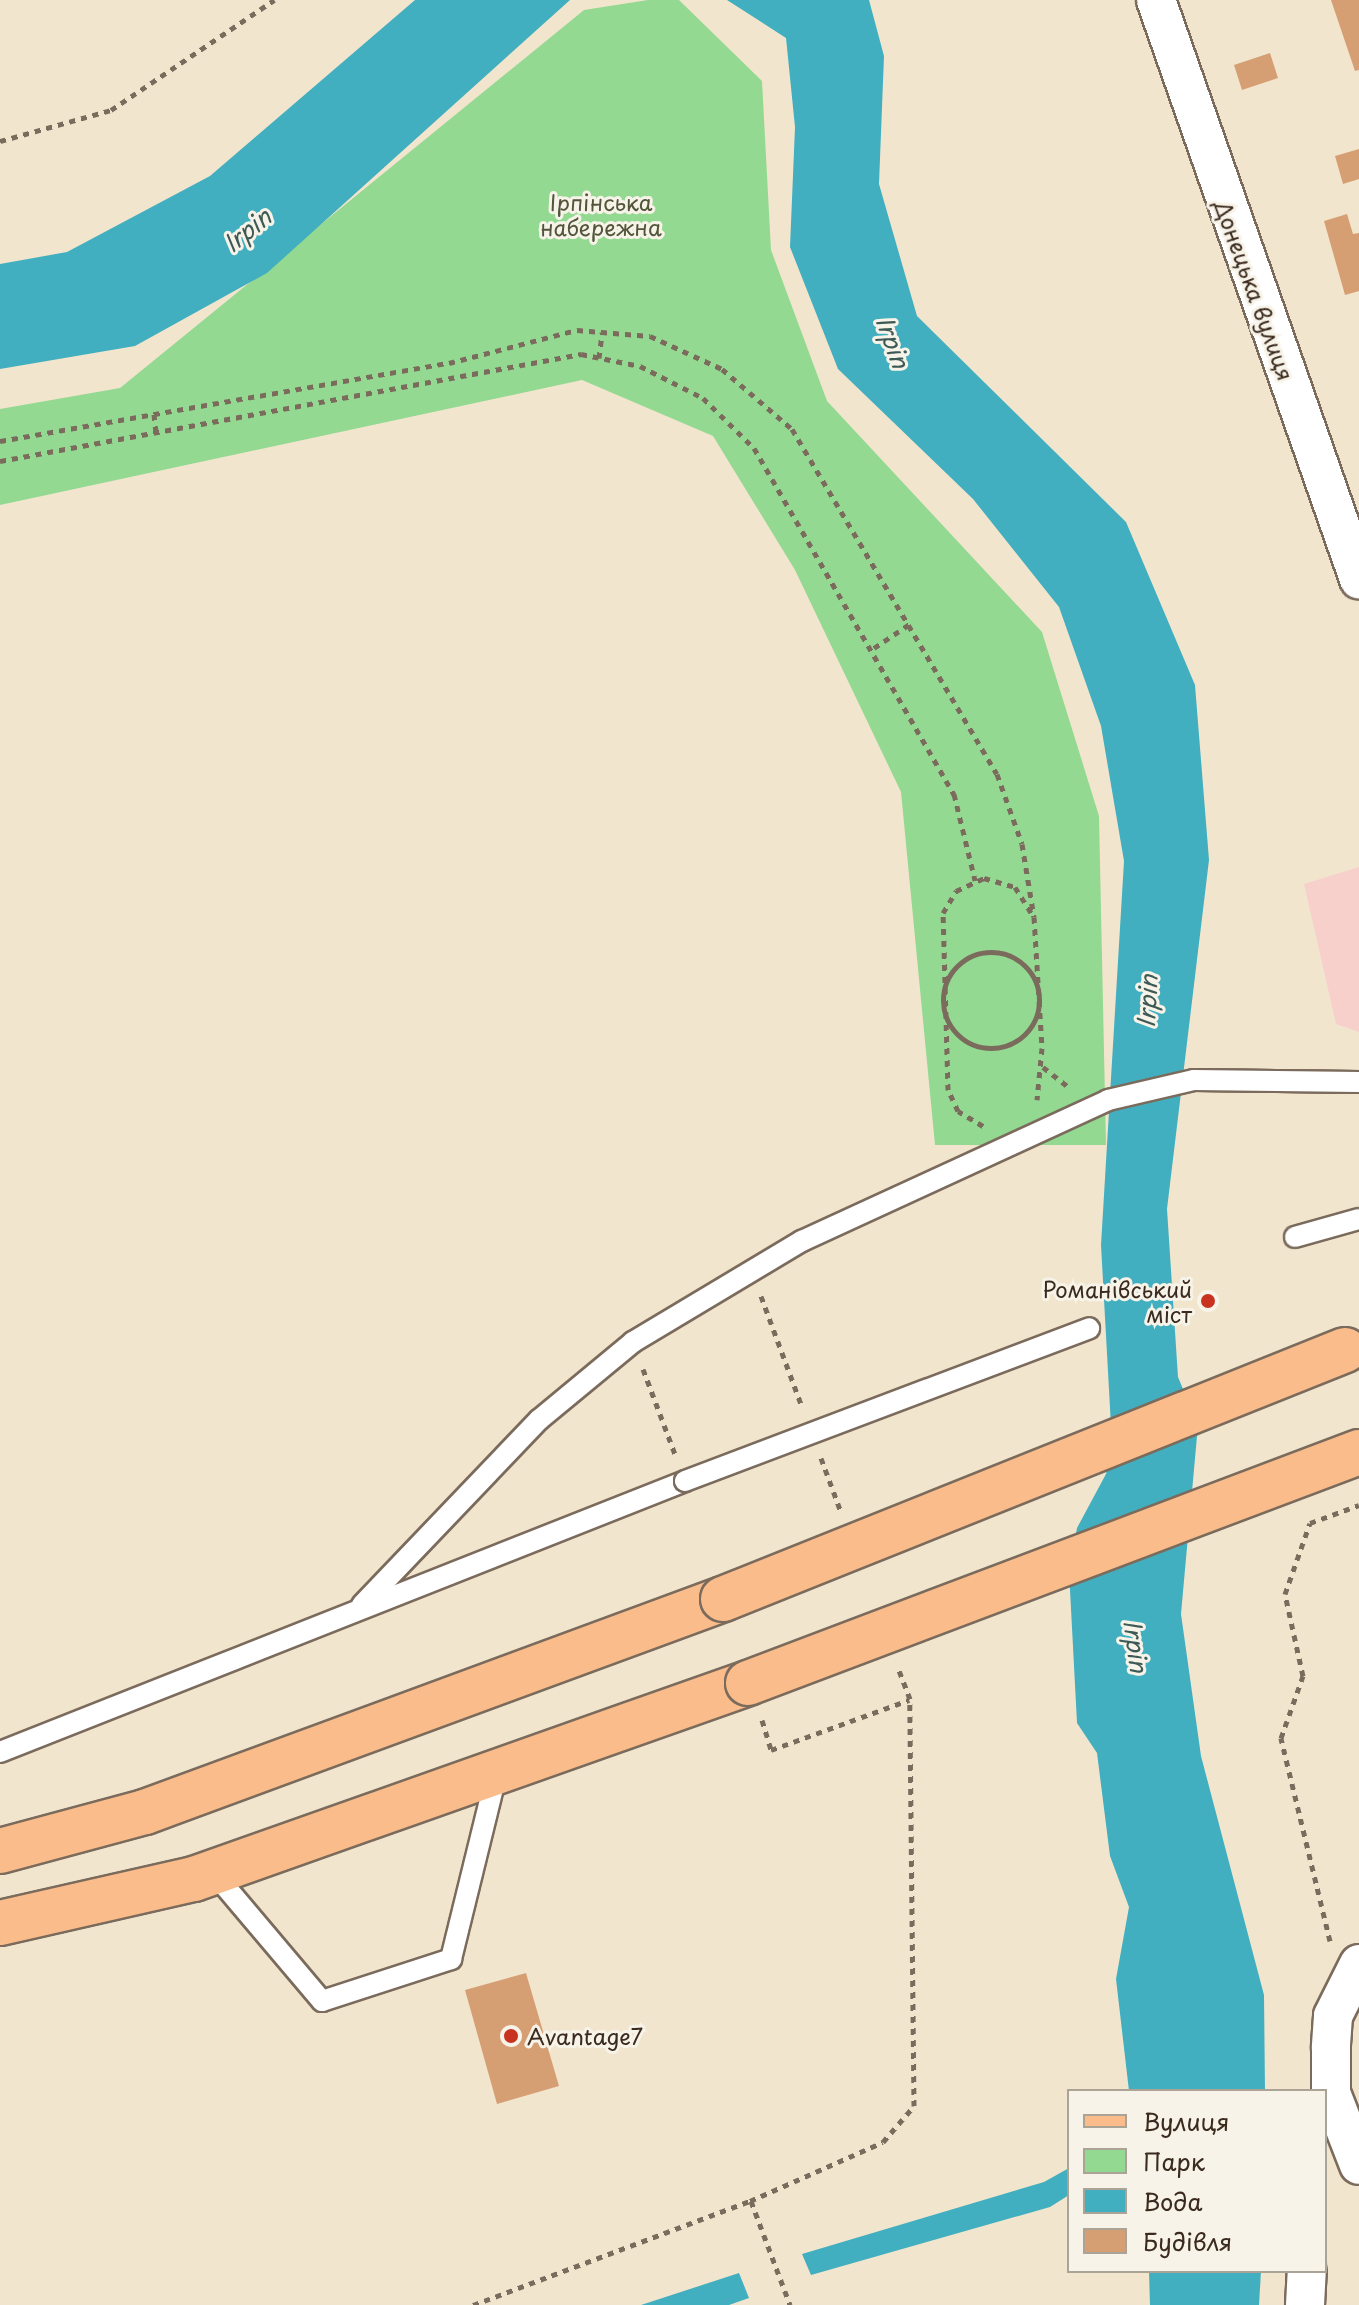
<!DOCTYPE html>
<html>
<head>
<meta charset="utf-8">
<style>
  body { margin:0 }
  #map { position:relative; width:1359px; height:2305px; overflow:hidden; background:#f2e5ce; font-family:"Playpen Sans",sans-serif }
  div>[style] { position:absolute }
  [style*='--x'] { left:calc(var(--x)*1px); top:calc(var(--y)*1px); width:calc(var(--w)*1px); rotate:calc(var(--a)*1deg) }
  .built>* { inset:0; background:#f7d0cc }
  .green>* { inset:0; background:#94d992 }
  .water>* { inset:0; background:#41afbf }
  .building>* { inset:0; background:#d69f73 }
  .path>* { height:5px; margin-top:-2.5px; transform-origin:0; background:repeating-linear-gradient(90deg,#7b6b5c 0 6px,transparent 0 12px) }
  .path>.ring { margin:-2.5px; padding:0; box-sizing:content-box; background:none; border:5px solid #7b6b5c; border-radius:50% }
  .roads { filter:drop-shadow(2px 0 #7b6b5c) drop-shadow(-2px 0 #7b6b5c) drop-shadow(0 2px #7b6b5c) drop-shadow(0 -2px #7b6b5c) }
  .service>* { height:20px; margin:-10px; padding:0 10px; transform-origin:10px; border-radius:10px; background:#fff }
  .minor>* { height:38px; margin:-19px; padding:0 19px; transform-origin:19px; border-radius:19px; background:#fff }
  .primary>* { height:44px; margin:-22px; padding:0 22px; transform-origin:22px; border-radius:22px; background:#f9bc8a }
  .bridges { filter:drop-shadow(2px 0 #7b6b5c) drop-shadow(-2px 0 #7b6b5c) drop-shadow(0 2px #7b6b5c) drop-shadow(0 -2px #7b6b5c) }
  .service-bridge>* { height:20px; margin:-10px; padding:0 10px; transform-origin:10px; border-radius:10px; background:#fff }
  .primary-bridge>* { height:44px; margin:-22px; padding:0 22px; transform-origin:22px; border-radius:22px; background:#f9bc8a }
  .dots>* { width:22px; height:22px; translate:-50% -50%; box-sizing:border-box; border:4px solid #f7f3e8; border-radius:50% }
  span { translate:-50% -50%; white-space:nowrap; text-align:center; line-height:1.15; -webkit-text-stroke:6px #f7f3e8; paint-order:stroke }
  .park-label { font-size:22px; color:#51563b }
  .street-label { font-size:22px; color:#3b2a1e }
  .poi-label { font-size:22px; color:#3b2a1e }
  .right { translate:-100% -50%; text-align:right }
  .left { translate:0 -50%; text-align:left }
  .water-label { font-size:24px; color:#3d5956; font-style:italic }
  .legend { position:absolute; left:1067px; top:2089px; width:260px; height:184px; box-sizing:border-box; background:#f7f3e8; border:2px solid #aca397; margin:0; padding:10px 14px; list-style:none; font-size:24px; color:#3b2a1e }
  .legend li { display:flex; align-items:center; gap:16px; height:40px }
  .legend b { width:40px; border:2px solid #aca397 }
</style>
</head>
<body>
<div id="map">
  <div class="built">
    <div style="clip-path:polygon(1359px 867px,1359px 1032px,1336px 1024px,1304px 884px)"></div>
  </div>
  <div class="green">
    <div style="clip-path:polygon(648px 0,679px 0,762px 81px,771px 250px,827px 401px,1042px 632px,1099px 816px,1106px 1145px,935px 1145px,901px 792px,795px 570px,713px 436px,582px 380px,0 505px,0 409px,120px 388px,584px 10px)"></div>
  </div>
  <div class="water">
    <div style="clip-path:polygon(415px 0,570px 0,267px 273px,135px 346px,0 369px,0 264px,67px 252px,210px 176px)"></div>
    <div style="clip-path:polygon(727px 0,869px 0,884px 56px,879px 184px,917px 316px,1126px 522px,1195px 685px,1209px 860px,1167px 1209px,1178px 1377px,1198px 1425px,1181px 1614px,1201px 1756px,1264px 1995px,1265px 2091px,1129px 2091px,1116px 1979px,1129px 1907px,1110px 1856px,1097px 1753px,1077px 1723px,1069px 1571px,1077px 1528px,1106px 1474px,1112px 1444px,1101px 1245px,1124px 861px,1101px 726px,1059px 607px,973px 499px,838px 369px,790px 247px,795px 127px,786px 38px)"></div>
    <div style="clip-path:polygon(1069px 2168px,1069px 2195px,1050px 2207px,811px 2275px,802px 2254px,1044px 2182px)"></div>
    <div style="clip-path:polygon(1149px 2271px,1261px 2271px,1259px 2305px,1150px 2305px)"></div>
    <div style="clip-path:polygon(739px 2273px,749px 2298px,729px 2305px,641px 2305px)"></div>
  </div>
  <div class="building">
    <div style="clip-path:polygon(1331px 0,1359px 0,1359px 70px,1355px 71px)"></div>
    <div style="clip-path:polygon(1270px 53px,1278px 78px,1242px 90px,1234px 65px)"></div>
    <div style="clip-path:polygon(1359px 149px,1359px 179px,1343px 184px,1335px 156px)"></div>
    <div style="clip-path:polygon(1347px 214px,1353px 234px,1359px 233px,1359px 291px,1345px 295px,1324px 221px)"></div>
    <div style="clip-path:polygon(526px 1973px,559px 2086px,497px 2104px,465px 1990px)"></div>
  </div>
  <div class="path">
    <div style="--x:0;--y:141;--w:115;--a:-15.6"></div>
    <div style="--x:111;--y:110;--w:197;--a:-34"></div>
    <div style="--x:599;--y:358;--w:26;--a:-83"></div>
    <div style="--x:154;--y:414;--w:18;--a:84"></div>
    <div style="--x:0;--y:441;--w:456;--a:-9.9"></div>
    <div style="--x:449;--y:363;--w:132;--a:-14.5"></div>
    <div style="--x:577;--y:330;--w:73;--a:4.7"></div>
    <div style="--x:650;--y:336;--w:79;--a:24.6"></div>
    <div style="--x:722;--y:369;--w:92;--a:40.6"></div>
    <div style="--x:792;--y:429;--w:401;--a:59.3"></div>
    <div style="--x:997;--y:774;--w:74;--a:70.3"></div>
    <div style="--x:1022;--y:844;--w:74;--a:80.7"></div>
    <div style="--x:1034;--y:917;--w:131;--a:86.5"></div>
    <div style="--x:1042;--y:1048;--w:52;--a:95.5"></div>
    <div style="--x:0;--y:461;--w:591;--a:-10.43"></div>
    <div style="--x:581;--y:354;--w:60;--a:11.5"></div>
    <div style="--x:640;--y:366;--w:71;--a:26.9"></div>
    <div style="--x:703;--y:398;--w:71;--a:44.4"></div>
    <div style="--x:754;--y:448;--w:400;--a:60"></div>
    <div style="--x:954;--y:794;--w:89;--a:76.3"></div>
    <div style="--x:874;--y:648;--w:45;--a:-34"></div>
    <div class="ring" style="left:943px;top:952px;width:91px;height:91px"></div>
    <div style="--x:1043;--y:1067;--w:34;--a:38"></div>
    <div style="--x:983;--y:1126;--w:29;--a:-149"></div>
    <div style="--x:958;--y:1111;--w:23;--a:-115"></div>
    <div style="--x:948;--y:1090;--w:177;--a:-91.6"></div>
    <div style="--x:943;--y:913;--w:26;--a:-59"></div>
    <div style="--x:956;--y:891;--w:31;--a:-25"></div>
    <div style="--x:984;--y:878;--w:32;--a:16"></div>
    <div style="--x:1015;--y:887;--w:36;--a:58"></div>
    <div style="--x:761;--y:1296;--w:118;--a:69.7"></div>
    <div style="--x:643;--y:1369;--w:94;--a:69.4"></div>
    <div style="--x:821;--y:1458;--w:58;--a:69.7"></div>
    <div style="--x:762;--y:1720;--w:31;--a:73"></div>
    <div style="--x:771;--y:1750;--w:147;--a:-19.9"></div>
    <div style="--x:1330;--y:1941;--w:209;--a:-103.6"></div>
    <div style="--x:1281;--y:1738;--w:66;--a:-70.5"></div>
    <div style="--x:1303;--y:1676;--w:84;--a:-102.4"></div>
    <div style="--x:1285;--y:1594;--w:75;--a:-70.6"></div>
    <div style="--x:1310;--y:1523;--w:52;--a:-20.2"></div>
    <div style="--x:751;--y:2201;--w:111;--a:69.4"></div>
    <div style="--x:473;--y:2305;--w:296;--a:-20.6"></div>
    <div style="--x:750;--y:2201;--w:145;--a:-23.9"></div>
    <div style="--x:883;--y:2142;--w:48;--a:-49.3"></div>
    <div style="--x:914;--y:2106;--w:407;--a:-90.6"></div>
    <div style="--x:910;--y:1699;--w:33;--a:-111"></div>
  </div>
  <div class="roads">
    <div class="service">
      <div style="--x:1295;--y:1237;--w:66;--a:-15.7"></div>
      <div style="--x:362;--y:1605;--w:257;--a:-46.3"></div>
      <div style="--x:540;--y:1419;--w:121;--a:-39.6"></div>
      <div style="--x:633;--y:1342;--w:197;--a:-30.9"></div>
      <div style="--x:802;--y:1241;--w:337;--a:-24.7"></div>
      <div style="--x:1108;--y:1100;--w:88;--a:-13.1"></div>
      <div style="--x:1194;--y:1080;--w:165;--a:0.7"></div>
      <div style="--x:0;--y:1752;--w:737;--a:-21.58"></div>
      <div style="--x:213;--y:1872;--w:169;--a:49.8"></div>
      <div style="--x:322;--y:2001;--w:136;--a:-18"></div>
      <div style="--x:451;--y:1959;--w:193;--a:-76.2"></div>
    </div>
    <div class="minor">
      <div style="--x:1156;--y:0;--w:614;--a:70.68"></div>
      <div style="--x:1359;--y:1964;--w:58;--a:116.6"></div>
      <div style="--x:1333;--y:2016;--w:32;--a:94"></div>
      <div style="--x:1331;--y:2048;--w:45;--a:90"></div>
      <div style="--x:1331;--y:2093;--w:77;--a:68.7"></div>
      <div style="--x:1305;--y:2305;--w:34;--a:-87"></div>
    </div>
    <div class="primary">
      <div style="--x:0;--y:1851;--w:150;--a:-15.1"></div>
      <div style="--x:145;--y:1812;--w:616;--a:-20.23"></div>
      <div style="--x:0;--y:1923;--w:199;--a:-12.8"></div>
      <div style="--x:194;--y:1879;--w:588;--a:-19.48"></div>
    </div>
  </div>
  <div class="bridges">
    <div class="service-bridge">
      <div style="--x:685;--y:1481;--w:432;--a:-20.7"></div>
    </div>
    <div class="primary-bridge">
      <div style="--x:723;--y:1599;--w:670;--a:-21.82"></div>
      <div style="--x:748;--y:1683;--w:653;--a:-20.71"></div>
    </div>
  </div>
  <div class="dots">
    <div style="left:1208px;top:1301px;background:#c8321e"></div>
    <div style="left:511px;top:2036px;background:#c8321e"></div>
  </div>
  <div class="park-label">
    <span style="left:601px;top:214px">Ірпінська<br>набережна</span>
  </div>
  <div class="street-label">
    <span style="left:1255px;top:290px;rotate:70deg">Донецька вулиця</span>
  </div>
  <div class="poi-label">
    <span class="right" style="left:1192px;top:1301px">Романівський<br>міст</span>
    <span class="left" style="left:527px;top:2036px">Avantage7</span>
  </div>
  <div class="water-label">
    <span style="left:247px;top:230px;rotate:-39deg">Irpin</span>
    <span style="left:893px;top:342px;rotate:70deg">Irpin</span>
    <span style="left:1147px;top:1001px;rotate:-87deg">Irpin</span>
    <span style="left:1136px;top:1646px;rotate:82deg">Irpin</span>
  </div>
  <ul class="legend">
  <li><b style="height:10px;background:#f9bc8a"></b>Вулиця</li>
  <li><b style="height:22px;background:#94d992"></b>Парк</li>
  <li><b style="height:22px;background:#41afbf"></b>Вода</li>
  <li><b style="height:22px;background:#d69f73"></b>Будівля</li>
  </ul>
</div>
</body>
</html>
